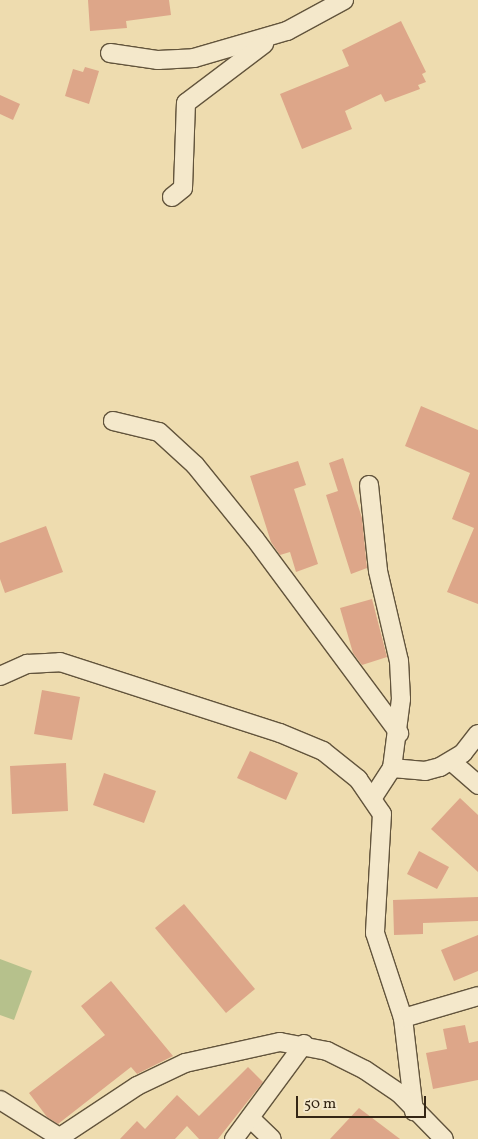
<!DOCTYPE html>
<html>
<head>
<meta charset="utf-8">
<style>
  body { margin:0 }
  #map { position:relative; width:478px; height:1139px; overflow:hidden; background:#eedcaf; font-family:Vollkorn,serif }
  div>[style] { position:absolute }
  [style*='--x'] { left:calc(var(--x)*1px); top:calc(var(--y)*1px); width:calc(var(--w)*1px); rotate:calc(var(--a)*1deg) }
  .green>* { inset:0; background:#b6c18c }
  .building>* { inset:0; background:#dda689 }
  .roads { filter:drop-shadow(1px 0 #62543c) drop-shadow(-1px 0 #62543c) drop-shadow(0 1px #62543c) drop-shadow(0 -1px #62543c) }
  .minor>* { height:18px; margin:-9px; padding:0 9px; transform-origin:9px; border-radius:9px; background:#f4e8cb }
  span { translate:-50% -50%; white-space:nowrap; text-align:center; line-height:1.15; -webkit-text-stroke:4.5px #f4e8cb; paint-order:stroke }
  .scale { position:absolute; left:296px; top:1096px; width:130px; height:22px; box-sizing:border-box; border:2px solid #342615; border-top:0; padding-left:6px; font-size:15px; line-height:18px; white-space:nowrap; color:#342615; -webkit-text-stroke:4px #f4e8cb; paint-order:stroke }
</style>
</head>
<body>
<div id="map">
  <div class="green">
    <div style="clip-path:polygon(0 959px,32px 971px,14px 1020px,0 1015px)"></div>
  </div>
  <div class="building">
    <div style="clip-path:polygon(88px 0,169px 0,171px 15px,126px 21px,127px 28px,90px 31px)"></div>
    <div style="clip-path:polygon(401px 21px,426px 72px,422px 74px,426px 82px,418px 85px,420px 89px,385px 102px,381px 94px,345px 111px,352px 129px,302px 149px,280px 94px,349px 66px,342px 50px)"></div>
    <div style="clip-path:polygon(85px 67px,99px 71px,89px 104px,65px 96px,73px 69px,83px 72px)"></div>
    <div style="clip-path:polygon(0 95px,20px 104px,13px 120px,0 114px)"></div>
    <div style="clip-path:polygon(421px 406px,478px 430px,478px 604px,447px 592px,474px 528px,452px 519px,470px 473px,405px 446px)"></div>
    <div style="clip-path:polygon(343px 458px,362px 518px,367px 568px,351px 574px,326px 495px,338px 491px,329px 463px)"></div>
    <div style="clip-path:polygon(298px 461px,306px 485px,294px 489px,318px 564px,296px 572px,290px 552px,280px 555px,271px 542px,250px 476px)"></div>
    <div style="clip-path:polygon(46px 526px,63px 572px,5px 593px,0 579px,0 543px)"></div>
    <div style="clip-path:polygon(372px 599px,387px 657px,362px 665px,353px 653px,340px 608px)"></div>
    <div style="clip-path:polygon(42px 690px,80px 697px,72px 740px,34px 734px)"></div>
    <div style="clip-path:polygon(250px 751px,298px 773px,286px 800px,237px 778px)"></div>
    <div style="clip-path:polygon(66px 763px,68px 811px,12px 814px,10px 766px)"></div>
    <div style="clip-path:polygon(104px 773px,156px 791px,144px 823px,93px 805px)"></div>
    <div style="clip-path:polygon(460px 798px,478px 815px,478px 872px,431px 829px)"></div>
    <div style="clip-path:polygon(419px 851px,449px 867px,437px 889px,407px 874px)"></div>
    <div style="clip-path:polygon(478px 897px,478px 921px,423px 923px,423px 934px,394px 935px,393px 900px)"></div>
    <div style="clip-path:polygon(184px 904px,255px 989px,226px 1013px,155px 928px)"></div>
    <div style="clip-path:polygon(478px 935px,478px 971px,454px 981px,441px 950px)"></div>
    <div style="clip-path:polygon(111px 981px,173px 1056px,137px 1074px,131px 1067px,58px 1124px,47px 1117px,29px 1093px,105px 1035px,81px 1006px)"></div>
    <div style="clip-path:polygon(465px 1025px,469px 1043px,478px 1041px,478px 1080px,433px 1089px,426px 1053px,447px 1049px,443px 1029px)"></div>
    <div style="clip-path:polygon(248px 1067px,263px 1082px,218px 1139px,199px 1139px,187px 1126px,175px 1139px,120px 1139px,137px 1121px,145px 1129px,177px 1095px,199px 1116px)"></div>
    <div style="clip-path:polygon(359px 1108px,400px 1139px,330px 1139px)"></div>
  </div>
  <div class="roads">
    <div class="minor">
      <div style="--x:110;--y:53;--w:49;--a:8.3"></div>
      <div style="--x:158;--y:60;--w:36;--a:-3"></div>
      <div style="--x:194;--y:58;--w:97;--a:-16.2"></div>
      <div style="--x:287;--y:31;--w:65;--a:-28.5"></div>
      <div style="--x:172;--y:197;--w:14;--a:-39"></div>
      <div style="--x:183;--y:188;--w:85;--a:-88"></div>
      <div style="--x:186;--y:103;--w:98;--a:-37.1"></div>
      <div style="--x:113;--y:421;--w:47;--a:13.4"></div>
      <div style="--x:159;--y:432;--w:49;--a:42.5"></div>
      <div style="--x:195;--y:465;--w:95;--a:51"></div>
      <div style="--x:255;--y:539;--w:242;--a:53.4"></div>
      <div style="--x:369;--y:485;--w:86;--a:84"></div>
      <div style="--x:378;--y:571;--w:92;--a:76.9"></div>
      <div style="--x:399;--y:661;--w:38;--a:87"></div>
      <div style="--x:401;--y:699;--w:70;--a:97.4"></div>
      <div style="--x:392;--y:768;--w:35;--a:123"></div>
      <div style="--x:0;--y:676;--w:30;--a:-24"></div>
      <div style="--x:27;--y:664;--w:33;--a:-3"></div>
      <div style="--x:60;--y:662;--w:231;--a:17.9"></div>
      <div style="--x:280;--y:733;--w:47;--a:22.7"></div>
      <div style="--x:323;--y:751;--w:45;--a:38.7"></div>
      <div style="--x:358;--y:779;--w:42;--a:55.6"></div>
      <div style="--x:382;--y:814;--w:119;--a:93.4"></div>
      <div style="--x:375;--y:933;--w:89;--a:71.8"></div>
      <div style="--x:403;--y:1018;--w:94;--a:83.3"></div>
      <div style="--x:452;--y:762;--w:35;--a:41"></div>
      <div style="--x:392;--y:768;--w:33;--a:5"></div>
      <div style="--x:425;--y:771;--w:16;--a:-15"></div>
      <div style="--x:440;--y:767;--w:27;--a:-31"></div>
      <div style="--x:463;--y:753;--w:24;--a:-52"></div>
      <div style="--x:403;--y:1018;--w:78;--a:-16.3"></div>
      <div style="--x:0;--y:1100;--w:70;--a:32.1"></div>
      <div style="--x:250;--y:1118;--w:30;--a:44"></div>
      <div style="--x:57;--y:1139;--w:96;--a:-33.5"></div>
      <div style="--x:137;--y:1086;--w:53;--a:-25.6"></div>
      <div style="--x:185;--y:1063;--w:97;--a:-12.5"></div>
      <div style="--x:280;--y:1042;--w:48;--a:10.8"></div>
      <div style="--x:327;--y:1051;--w:42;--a:26.6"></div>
      <div style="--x:365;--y:1070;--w:41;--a:34.1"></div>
      <div style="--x:399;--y:1093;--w:64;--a:45.6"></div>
      <div style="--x:234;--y:1139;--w:118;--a:-53.6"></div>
    </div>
  </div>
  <div class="scale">50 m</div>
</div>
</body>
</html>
